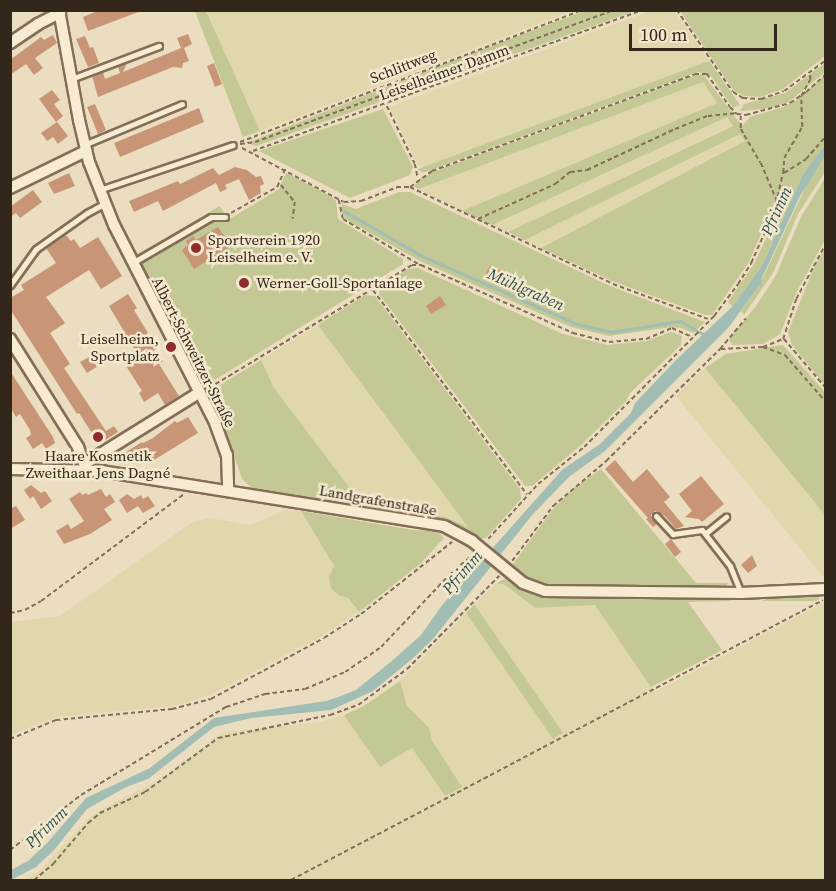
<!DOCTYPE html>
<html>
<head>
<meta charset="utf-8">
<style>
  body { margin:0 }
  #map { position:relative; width:836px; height:891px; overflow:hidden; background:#ebddbf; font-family:"Source Serif 4",serif }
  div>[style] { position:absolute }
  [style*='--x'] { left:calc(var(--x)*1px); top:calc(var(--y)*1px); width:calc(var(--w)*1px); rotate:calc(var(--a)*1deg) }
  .farmland>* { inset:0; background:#e0d7ad }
  .green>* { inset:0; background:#c3c894 }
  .water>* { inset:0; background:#a2bdb4 }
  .stream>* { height:3px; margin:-1.5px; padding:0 1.5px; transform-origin:1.5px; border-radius:1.5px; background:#a2bdb4 }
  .building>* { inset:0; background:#c89676 }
  .path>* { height:1.5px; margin-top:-0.75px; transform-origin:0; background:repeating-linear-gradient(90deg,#836e58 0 4.5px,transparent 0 7.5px) }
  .roads { filter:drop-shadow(2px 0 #836e58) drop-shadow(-2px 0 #836e58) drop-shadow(0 2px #836e58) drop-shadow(0 -2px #836e58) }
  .service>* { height:5px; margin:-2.5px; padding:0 2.5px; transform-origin:2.5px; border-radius:2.5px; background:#f7ebd1 }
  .minor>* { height:10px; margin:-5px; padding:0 5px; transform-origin:5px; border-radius:5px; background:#f7ebd1 }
  .dots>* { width:16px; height:16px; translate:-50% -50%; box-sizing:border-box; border:3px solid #f3e7ce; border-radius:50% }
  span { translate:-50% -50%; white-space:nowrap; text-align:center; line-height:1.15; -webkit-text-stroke:5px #f3e7ce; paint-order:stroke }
  .street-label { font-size:15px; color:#33271c }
  .poi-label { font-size:15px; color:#33271c }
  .left { translate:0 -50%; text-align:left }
  .right { translate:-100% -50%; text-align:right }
  .water-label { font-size:16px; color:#2c524f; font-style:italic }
  .frame { position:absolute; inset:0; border:12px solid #33271c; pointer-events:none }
  .scale { position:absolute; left:629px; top:24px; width:148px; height:27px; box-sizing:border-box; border:3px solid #33271c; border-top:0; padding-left:8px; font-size:18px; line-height:21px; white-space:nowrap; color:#33271c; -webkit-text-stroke:4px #f3e7ce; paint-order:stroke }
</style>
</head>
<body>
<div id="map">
  <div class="farmland">
    <div style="clip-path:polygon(206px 11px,572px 11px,260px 131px)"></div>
    <div style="clip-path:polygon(650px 11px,674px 11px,709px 61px,426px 168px,418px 165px,389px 107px)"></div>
    <div style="clip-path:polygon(703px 82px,717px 103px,462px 211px,419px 189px)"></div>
    <div style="clip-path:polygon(727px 117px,733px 125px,508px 232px,492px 225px)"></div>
    <div style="clip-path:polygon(740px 134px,745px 141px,541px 248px,525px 240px)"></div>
    <div style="clip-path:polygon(318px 325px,470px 528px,445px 517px,361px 503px,274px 388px,261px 360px)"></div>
    <div style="clip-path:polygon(705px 368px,825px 515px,825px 579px,676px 396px)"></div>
    <div style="clip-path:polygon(285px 510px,301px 511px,334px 566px,329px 577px,359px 612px,322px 636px,210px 695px,174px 706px,56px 717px,11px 735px,10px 622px,60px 616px,191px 523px,210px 518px,251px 525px)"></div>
    <div style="clip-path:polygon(497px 583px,505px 585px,535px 608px,595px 605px,655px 692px,825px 602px,825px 880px,23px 880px,38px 872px,93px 814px,157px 781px,224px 732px,321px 722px,344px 715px,380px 767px,412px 748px,445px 796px,462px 787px,431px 741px,429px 728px,407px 706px,400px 681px,466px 613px,553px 739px,563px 734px,475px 604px)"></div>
  </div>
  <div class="green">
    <div style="clip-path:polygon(587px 10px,635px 11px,256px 146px,247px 143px,451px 61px)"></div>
    <div style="clip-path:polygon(195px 11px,206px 11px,260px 131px,243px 137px)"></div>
    <div style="clip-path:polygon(680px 11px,825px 11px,825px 56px,783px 89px,760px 97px,744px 96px,734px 91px)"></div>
    <div style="clip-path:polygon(709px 61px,740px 105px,733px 108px,711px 76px,698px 72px,426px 172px,421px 172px,418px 169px)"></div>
    <div style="clip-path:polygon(825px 63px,825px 72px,789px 102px,771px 108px,740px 111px,744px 104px,785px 93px)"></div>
    <div style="clip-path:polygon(703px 74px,742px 126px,750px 117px,783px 107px,797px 100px,825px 75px,825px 145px,803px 174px,763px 264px,733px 307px,728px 302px,754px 264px,769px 232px,780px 200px,777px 196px,749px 262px,712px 315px,705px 315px,612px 281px,541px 248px,745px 141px,740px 134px,525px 240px,508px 232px,733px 126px,727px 117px,492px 225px,462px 211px,717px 103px,703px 82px,419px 189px,414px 186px,419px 179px,433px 172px,695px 75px)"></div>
    <div style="clip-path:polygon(383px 109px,413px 167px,410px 175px,350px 198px,259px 151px)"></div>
    <div style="clip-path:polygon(825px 156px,825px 172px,798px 214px,773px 273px,744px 315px,741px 311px,760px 284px,807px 184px)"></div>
    <div style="clip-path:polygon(286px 173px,329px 195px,336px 201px,338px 219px,403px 259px,403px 264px,205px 386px,136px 255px,220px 206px,228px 220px,279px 189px)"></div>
    <div style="clip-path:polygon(825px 178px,825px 240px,796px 293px,780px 334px,763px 344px,732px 345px,729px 339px,756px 306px,775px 277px,801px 217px)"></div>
    <div style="clip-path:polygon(399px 192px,410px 192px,610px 286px,705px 322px,693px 333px,681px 328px,671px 327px,609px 336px,571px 327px,422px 262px,347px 220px,340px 211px,342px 204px,356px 209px)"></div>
    <div style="clip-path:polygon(825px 249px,825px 385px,792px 345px,788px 332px,815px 265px)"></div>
    <div style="clip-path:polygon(418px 268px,563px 334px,608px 345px,647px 341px,671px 332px,682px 336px,681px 345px,630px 393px,626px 401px,580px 446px,532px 486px,525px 486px,379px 294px,381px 286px,408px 269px)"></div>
    <div style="clip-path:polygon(365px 295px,375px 296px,520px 489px,521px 499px,486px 538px,476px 539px,462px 529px,432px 519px,254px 490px,242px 479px,223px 422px,209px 392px,261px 360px,274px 388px,361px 503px,445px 517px,468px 527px,318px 325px)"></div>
    <div style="clip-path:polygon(783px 345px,825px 392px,825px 515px,705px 368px,726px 354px)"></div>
    <div style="clip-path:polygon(601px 469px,696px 583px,728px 583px,726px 587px,553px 588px,530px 582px,512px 569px,513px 564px,553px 509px,575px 487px)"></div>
    <div style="clip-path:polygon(301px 511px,413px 530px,437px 531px,444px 538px,421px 563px,359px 612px,348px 598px,338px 595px,331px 588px,329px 577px,334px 566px)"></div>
    <div style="clip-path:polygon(506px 578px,531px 593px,546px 596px,728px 599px,732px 601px,688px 602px,722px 650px,651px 687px,595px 605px,535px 608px,505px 585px,497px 583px)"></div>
    <div style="clip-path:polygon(785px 596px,815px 596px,820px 598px,816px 601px,762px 601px,769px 597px)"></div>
    <div style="clip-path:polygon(475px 604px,475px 605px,563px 733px,553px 739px,466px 613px)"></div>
    <div style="clip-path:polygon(400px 681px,407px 706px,429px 728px,432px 741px,462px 787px,445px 796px,412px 748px,380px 767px,344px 715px,364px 706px)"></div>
  </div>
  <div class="water">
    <div style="clip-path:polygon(825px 145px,825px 156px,800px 196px,762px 278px,761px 288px,760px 284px,729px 327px,605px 451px,570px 476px,533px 514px,432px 640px,412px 659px,373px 691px,331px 710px,251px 718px,214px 727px,148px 779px,126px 787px,87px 809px,54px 850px,36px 867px,11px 880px,11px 870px,28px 861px,48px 842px,86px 798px,150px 768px,214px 718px,326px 701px,341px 696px,356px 690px,393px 660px,421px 635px,443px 604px,562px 470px,600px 444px,631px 413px,635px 403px,677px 359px,734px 305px,763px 264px,803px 174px)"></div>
  </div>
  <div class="stream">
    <div style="--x:344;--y:211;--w:90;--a:30"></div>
    <div style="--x:422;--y:256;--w:169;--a:23.7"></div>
    <div style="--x:577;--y:324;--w:35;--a:13"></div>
    <div style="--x:611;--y:332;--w:70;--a:-9.1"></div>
    <div style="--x:680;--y:321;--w:30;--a:30"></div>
  </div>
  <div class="building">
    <div style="clip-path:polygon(100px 10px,141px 10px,141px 11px,88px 31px,83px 17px)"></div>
    <div style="clip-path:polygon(188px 34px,192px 44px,184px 48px,189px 61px,183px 63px,182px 68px,173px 67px,98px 97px,92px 76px,103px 72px,105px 79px,120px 73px,118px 67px,127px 63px,123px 72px,181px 48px,177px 38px)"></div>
    <div style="clip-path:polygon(53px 35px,57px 43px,35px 58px,43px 68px,34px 75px,26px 64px,10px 75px,10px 60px,41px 37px,44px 40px)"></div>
    <div style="clip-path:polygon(85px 36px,90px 48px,93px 47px,99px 63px,88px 67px,76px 39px)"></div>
    <div style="clip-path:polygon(214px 63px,222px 84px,215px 87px,207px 66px)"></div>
    <div style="clip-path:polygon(52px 90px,60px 100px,54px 104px,63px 116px,56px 122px,39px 99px)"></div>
    <div style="clip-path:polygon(95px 104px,106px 130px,98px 134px,87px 107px)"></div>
    <div style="clip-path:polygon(199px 108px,204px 122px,120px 157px,114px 143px)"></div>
    <div style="clip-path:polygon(57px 122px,68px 136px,58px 144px,53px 137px,47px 141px,41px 133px)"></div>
    <div style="clip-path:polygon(235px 167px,247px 170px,256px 177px,261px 176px,264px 184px,260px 186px,261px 193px,249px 200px,239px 179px,225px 185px,227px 189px,220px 192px,216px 183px,163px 211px,158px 201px,134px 212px,129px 201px,178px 181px,180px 184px,213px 168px,219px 175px)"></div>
    <div style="clip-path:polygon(69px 173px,75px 186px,54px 194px,48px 183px)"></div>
    <div style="clip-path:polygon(33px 190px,42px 202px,20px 218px,16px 213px,10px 217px,10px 207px)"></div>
    <div style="clip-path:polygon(218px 227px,231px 246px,194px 269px,182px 250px,188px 245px,186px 241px,193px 236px,196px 240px)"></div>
    <div style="clip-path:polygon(66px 235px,71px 241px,74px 239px,80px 248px,98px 237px,122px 276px,101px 289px,89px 270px,46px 297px,65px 323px,50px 333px,70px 364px,64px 368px,106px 431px,114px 426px,118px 432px,99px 444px,79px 413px,77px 414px,10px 309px,10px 298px,24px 290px,21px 285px,56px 263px,46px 248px)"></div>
    <div style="clip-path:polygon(490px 266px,507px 273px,502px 283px,485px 275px)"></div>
    <div style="clip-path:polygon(128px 294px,137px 308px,134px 310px,148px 333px,146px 334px,163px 361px,159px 364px,179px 396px,165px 405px,158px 393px,144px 402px,139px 393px,142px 391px,121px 358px,135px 350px,109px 306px)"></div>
    <div style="clip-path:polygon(440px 296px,446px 305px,431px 314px,426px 306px)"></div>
    <div style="clip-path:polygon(91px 356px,98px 366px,87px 373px,80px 362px)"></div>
    <div style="clip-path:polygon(10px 371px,53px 437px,55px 443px,46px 449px,42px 443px,33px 449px,26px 438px,31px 435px,30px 430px,20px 414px,16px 417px,10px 407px)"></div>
    <div style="clip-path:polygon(188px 417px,198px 433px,154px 460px,153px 458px,144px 464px,138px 455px,128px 461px,123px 454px,142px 442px,143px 443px,153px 438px,175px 421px,177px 423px)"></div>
    <div style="clip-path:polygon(615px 460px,633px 482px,647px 469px,670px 497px,664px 502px,684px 526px,676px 529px,665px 516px,655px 511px,651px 515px,657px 524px,653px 527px,646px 519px,648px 518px,605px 469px)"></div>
    <div style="clip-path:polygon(701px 476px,724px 504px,702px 522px,699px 519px,685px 517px,692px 511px,679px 494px)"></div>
    <div style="clip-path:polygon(31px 485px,41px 493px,45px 491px,52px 501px,41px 509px,33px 496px,30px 499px,24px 490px)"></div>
    <div style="clip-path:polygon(101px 489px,106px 497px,110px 494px,115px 502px,104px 509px,112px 520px,90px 534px,64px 544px,56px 531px,68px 524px,71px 529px,84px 521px,69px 499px,80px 492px,82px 495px,86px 493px,88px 495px)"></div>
    <div style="clip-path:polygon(127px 494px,134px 499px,141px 495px,143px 499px,148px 496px,155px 506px,143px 513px,138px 506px,127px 513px,119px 500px)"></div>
    <div style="clip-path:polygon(16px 506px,25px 520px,10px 529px,10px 509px)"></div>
    <div style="clip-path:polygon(671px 539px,681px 552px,675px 557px,665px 544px)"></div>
    <div style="clip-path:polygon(752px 555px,757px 566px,748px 573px,741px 565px)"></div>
  </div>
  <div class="path">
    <div style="--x:677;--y:10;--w:99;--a:55.7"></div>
    <div style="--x:733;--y:92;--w:12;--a:31"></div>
    <div style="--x:743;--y:98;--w:18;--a:3"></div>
    <div style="--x:761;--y:99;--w:24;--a:-19"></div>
    <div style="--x:784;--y:91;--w:52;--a:-36.4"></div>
    <div style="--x:387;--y:106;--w:64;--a:64.2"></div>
    <div style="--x:415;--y:164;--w:14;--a:78"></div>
    <div style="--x:741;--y:116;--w:13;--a:90"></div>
    <div style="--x:741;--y:129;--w:39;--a:60"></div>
    <div style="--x:761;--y:163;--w:41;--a:67.2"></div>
    <div style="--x:240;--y:142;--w:367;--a:-21.1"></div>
    <div style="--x:240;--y:144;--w:15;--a:-8"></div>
    <div style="--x:255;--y:142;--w:382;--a:-20.2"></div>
    <div style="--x:242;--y:148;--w:115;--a:27.9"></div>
    <div style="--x:344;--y:202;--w:17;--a:-3"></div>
    <div style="--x:361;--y:201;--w:39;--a:-21"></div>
    <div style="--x:397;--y:187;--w:13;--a:0"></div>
    <div style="--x:410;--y:187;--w:225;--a:25.5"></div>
    <div style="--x:613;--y:284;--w:101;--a:20.2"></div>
    <div style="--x:253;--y:151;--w:415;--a:-19.9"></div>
    <div style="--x:784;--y:173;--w:26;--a:-32"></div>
    <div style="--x:806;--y:159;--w:30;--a:-49"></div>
    <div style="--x:281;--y:185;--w:22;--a:51"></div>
    <div style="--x:295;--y:202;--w:17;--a:97"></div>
    <div style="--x:410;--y:187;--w:27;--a:-36"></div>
    <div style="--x:432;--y:171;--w:280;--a:-20.2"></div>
    <div style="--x:695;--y:74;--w:12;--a:0"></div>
    <div style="--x:707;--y:74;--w:40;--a:55.1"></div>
    <div style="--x:730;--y:107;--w:10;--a:45"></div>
    <div style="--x:737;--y:114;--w:9;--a:6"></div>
    <div style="--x:746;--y:115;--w:46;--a:-15.3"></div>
    <div style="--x:790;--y:103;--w:19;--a:-35"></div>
    <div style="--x:806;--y:92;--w:27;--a:-42"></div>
    <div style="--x:339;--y:200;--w:19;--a:78"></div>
    <div style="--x:343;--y:219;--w:90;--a:30.9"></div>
    <div style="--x:231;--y:213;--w:53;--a:-29.5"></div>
    <div style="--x:277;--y:187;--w:20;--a:-66"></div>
    <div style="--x:478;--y:219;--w:85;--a:-24.4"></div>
    <div style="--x:555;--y:184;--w:19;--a:-39"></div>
    <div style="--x:570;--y:172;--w:17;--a:-7"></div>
    <div style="--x:587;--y:170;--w:97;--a:-25"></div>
    <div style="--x:675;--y:129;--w:35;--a:-22"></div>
    <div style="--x:708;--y:116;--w:27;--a:-6"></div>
    <div style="--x:373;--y:290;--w:256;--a:53"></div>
    <div style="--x:783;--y:339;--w:42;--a:-72"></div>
    <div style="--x:796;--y:299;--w:64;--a:-61.8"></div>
    <div style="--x:784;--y:339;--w:65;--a:49.4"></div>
    <div style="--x:763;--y:347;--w:23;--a:20"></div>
    <div style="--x:785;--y:355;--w:62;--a:48.9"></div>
    <div style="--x:721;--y:349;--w:42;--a:-2.7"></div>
    <div style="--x:763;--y:347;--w:22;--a:-22"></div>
    <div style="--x:209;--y:388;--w:237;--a:-31.2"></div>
    <div style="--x:412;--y:265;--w:9;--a:0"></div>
    <div style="--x:421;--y:265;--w:167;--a:24.1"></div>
    <div style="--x:573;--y:333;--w:37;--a:14"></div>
    <div style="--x:609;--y:342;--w:37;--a:-5"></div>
    <div style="--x:646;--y:339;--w:28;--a:-23"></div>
    <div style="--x:672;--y:328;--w:22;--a:24"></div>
    <div style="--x:488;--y:539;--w:74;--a:-47.7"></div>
    <div style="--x:538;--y:484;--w:59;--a:-38.8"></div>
    <div style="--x:584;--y:447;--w:185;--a:-45.2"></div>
    <div style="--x:714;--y:316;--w:40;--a:-53"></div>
    <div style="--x:738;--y:284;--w:25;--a:-58"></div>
    <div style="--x:751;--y:263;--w:57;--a:-66.1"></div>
    <div style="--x:774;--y:211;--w:39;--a:-77"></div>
    <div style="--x:783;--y:173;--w:15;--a:-86"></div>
    <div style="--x:784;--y:158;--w:36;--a:-60"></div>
    <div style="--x:802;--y:127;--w:31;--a:-92"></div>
    <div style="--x:801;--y:96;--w:18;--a:-61"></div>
    <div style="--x:810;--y:80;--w:8;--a:-90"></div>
    <div style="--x:512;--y:561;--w:69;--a:-53.3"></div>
    <div style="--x:553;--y:506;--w:70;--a:-40.3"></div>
    <div style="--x:606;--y:461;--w:160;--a:-44.5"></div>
    <div style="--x:720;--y:349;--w:40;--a:-50"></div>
    <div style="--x:10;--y:613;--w:15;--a:-11"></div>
    <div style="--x:25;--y:610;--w:18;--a:-29"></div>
    <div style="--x:41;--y:601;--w:179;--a:-36.8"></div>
    <div style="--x:10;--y:739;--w:50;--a:-22.4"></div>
    <div style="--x:56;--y:720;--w:117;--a:-5.4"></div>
    <div style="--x:172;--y:709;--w:40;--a:-14.4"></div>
    <div style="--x:211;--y:699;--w:128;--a:-28.4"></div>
    <div style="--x:324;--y:638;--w:44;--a:-33"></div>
    <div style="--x:361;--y:614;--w:116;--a:-38.4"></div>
    <div style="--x:10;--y:850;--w:90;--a:-37.8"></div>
    <div style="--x:81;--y:795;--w:170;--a:-31.3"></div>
    <div style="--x:226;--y:707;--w:41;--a:-18.4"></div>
    <div style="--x:265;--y:694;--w:40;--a:-7.1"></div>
    <div style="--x:305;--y:689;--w:43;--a:-23"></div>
    <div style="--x:345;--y:672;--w:44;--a:-34.8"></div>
    <div style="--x:381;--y:647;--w:99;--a:-46.6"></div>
    <div style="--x:449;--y:575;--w:30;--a:-41"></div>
    <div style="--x:34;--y:880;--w:25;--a:-40"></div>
    <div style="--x:53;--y:864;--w:54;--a:-49.5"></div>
    <div style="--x:88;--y:823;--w:16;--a:-40"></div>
    <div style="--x:100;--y:813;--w:50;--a:-25"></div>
    <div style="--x:145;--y:792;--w:91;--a:-36.5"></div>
    <div style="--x:218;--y:738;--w:114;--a:-11.6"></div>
    <div style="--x:330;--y:715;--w:30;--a:-20"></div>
    <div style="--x:358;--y:705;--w:61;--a:-36.3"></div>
    <div style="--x:407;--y:669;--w:131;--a:-45.3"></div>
    <div style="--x:291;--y:880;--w:601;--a:-27.76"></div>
  </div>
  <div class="roads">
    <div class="service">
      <div style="--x:71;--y:79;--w:94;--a:-20.6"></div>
      <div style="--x:86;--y:144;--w:104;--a:-22.6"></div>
      <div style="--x:99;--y:190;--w:141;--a:-18.6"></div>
      <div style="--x:132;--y:263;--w:91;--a:-30.2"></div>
      <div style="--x:211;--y:217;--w:14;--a:0"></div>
      <div style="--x:10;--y:285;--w:44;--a:-54.2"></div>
      <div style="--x:36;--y:249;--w:62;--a:-35.2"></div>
      <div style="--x:87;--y:213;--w:19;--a:-28"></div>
      <div style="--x:656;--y:516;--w:25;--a:47"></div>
      <div style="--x:673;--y:534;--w:29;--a:-8"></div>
      <div style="--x:702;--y:530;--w:46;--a:52.1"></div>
      <div style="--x:730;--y:566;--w:29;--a:68"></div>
      <div style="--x:706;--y:533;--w:26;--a:-39"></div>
    </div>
    <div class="minor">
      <div style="--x:59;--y:10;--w:112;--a:79.7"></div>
      <div style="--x:79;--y:120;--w:43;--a:76.6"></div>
      <div style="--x:89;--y:162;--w:68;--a:68.4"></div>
      <div style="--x:114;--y:225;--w:219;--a:62.9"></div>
      <div style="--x:214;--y:420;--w:37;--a:70"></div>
      <div style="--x:227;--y:455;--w:36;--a:88"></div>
      <div style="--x:10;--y:43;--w:34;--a:-34"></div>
      <div style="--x:38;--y:24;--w:25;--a:-27"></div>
      <div style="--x:10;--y:188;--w:85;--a:-26"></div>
      <div style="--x:10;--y:339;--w:128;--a:57.8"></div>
      <div style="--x:78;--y:447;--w:23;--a:70"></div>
      <div style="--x:86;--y:463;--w:134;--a:-31.9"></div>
      <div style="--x:10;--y:469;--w:91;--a:1.3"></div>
      <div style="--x:101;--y:471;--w:347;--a:9.1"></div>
      <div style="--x:444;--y:526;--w:32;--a:28"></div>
      <div style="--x:472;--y:541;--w:66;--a:39.5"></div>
      <div style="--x:523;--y:583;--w:23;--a:20"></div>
      <div style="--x:545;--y:591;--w:196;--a:0.6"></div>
      <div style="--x:741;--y:593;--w:85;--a:-2.7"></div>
    </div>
  </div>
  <div class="dots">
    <div style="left:196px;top:248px;background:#8f2b2e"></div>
    <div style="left:244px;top:283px;background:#8f2b2e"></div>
    <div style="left:171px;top:347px;background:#8f2b2e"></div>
    <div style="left:98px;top:437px;background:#8f2b2e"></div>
  </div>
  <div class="street-label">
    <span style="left:403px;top:66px;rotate:-21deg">Schlittweg</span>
    <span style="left:444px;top:72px;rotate:-20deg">Leiselheimer Damm</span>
    <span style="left:194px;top:352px;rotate:63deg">Albert-Schweitzer-Straße</span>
    <span style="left:378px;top:500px;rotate:10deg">Landgrafenstraße</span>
  </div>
  <div class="poi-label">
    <span class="left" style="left:208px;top:248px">Sportverein 1920<br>Leiselheim e. V.</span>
    <span class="left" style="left:256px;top:283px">Werner-Goll-Sportanlage</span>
    <span class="right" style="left:159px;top:347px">Leiselheim,<br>Sportplatz</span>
    <span style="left:98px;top:464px">Haare Kosmetik<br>Zweithaar Jens Dagné</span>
  </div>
  <div class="water-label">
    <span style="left:776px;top:211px;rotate:-65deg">Pfrimm</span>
    <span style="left:526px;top:289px;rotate:24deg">Mühlgraben</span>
    <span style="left:462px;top:572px;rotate:-49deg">Pfrimm</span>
    <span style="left:46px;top:827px;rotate:-44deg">Pfrimm</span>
  </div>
  <div class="frame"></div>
  <div class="scale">100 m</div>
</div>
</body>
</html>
